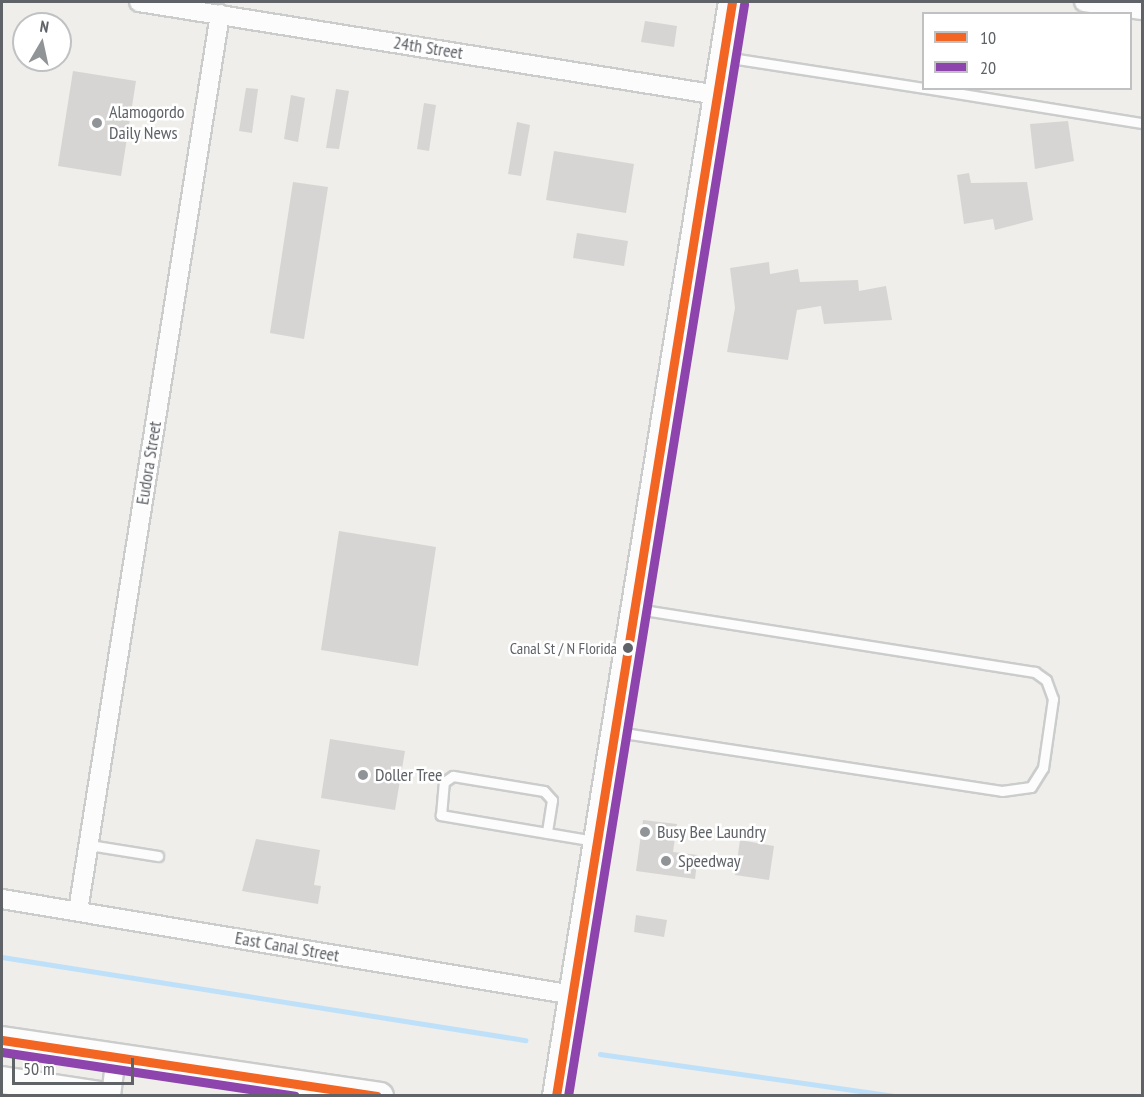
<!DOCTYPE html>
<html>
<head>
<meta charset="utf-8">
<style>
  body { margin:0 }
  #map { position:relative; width:1144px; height:1097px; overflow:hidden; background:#efeeea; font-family:"PT Sans Narrow",sans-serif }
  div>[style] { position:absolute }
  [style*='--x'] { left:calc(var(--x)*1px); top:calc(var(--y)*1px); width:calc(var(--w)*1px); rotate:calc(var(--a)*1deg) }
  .stream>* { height:4.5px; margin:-2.25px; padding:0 2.25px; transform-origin:2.25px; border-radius:2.25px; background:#bfe0f9 }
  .building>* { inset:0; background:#d6d5d3 }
  .roads { filter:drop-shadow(2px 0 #cbcccc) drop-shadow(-2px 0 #cbcccc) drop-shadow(0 2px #cbcccc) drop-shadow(0 -2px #cbcccc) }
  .lane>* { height:9px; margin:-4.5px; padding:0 4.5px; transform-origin:4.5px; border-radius:4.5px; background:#fdfcfc }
  .street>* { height:18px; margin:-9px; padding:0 9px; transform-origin:9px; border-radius:9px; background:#fdfcfc }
  .secondary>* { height:26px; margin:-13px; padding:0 13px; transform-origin:13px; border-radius:13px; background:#fdfcfc }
  .bus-1>* { height:9px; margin:-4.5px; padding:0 4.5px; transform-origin:4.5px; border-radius:4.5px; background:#f26522 }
  .bus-2>* { height:9px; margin:-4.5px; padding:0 4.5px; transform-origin:4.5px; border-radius:4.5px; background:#8e44ad }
  .dots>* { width:16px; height:16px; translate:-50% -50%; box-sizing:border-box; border:3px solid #fff; border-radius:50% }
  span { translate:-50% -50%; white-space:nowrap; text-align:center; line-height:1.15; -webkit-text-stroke:5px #fff; paint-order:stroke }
  .bus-label { font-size:16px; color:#5f6368 }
  .right { translate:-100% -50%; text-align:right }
  .street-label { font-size:18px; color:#5f6368 }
  .poi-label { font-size:18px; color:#5f6368 }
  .left { translate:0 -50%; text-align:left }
  .frame { position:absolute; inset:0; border:3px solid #5f6368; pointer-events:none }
  .legend { position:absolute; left:922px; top:12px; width:210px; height:78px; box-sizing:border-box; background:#fff; border:2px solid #bfc1c3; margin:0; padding:8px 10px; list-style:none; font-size:18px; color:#5f6368 }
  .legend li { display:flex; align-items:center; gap:12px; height:30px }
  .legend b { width:30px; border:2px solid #bfc1c3 }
  .north { position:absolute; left:12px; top:12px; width:60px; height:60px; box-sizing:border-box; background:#fff; border:2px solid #bfc1c3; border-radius:50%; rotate:9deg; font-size:16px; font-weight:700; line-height:24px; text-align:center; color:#5f6368 }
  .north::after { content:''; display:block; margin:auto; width:21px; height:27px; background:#919496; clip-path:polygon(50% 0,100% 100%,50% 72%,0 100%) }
  .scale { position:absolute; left:12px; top:1058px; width:122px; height:27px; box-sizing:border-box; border:3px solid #5f6368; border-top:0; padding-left:8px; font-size:18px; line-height:21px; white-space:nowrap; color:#5f6368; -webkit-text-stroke:4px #fff; paint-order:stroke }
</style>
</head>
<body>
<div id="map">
  <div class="stream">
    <div style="--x:2;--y:957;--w:530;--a:9.02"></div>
    <div style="--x:600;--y:1054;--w:299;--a:8.1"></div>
  </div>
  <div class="building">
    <div style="clip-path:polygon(645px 21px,677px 26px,674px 47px,641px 42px)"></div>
    <div style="clip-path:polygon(73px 71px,136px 81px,121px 176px,58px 166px)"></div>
    <div style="clip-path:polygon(246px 88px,258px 89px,252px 133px,239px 131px)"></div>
    <div style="clip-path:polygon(336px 89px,349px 91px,339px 149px,326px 148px)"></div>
    <div style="clip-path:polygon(291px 95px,305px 98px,298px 142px,284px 139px)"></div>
    <div style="clip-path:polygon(424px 103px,436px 105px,429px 151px,417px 149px)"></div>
    <div style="clip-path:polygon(1068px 121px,1074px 161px,1035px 169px,1030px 124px)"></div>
    <div style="clip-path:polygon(517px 122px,530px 125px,521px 176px,508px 174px)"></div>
    <div style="clip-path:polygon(554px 151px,634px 164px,626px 213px,546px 200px)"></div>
    <div style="clip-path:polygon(969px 173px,971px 183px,1027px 182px,1033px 220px,995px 230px,993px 219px,964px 224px,957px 175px)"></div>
    <div style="clip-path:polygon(293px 182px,328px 187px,304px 339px,270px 333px)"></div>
    <div style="clip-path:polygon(577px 233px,628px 241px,624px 266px,573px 258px)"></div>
    <div style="clip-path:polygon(769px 262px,770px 274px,798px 269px,800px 282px,858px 280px,859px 291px,886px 286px,892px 320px,824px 324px,821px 306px,797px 310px,788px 360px,727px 352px,735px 308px,730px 268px)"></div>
    <div style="clip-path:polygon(339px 531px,436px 547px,418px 666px,321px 650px)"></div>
    <div style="clip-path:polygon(330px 739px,405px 751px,395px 810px,321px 798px)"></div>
    <div style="clip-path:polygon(643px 820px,677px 824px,673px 852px,698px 855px,695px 879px,636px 871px)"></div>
    <div style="clip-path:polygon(256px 839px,320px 850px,314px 885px,321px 886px,318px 904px,242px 891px)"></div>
    <div style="clip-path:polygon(740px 840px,774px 846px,769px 880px,735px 875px)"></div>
    <div style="clip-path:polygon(636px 915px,667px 920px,664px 937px,634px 932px)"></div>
  </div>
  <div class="roads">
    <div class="lane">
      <div style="--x:724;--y:57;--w:202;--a:8.8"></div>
      <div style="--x:925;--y:88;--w:220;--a:9.2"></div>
      <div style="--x:617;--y:732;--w:389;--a:8.7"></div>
      <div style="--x:1002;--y:791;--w:29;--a:-8"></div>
      <div style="--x:1031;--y:787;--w:22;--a:-58"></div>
      <div style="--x:1043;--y:768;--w:70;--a:-81.8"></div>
      <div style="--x:1053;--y:699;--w:20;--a:-110"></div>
      <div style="--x:1046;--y:680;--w:14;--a:-144"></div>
      <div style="--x:1035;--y:672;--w:404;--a:-171"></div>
      <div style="--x:547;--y:833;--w:108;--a:-170.4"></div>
      <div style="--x:441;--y:815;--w:33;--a:-85"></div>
      <div style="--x:444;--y:782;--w:11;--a:-34"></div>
      <div style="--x:453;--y:776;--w:92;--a:9.4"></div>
      <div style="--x:544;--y:791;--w:12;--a:48"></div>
      <div style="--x:552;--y:800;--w:33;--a:99"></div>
      <div style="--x:547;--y:833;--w:49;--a:9.5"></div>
      <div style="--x:89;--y:845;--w:70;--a:9.1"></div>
    </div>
    <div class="street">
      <div style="--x:139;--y:2;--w:586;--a:9.13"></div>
      <div style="--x:1084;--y:2;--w:59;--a:7.9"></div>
      <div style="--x:2;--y:899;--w:579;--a:9.54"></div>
      <div style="--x:78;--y:911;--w:908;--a:-81"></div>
      <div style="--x:111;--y:1096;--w:39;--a:-83"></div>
    </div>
    <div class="secondary">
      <div style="--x:2;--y:1040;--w:382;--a:8.4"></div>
      <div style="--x:2;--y:1080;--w:106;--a:8.7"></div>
      <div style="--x:556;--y:1096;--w:1108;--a:-80.86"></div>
    </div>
  </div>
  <div class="bus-1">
    <div style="--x:2;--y:1040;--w:379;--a:8.5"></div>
    <div style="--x:556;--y:1096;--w:1108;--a:-80.86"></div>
  </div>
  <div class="bus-2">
    <div style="--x:2;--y:1052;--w:296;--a:8.5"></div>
    <div style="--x:568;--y:1096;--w:1106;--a:-80.84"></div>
  </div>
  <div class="dots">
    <div style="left:97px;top:123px;background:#919496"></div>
    <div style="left:628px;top:648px;background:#5f6368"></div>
    <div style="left:363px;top:775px;background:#919496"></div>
    <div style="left:645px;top:832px;background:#919496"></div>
    <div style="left:666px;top:861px;background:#919496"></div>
  </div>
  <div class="bus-label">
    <span class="right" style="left:617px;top:648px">Canal St / N Florida</span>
  </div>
  <div class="street-label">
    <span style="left:428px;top:48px;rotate:9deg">24th Street</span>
    <span style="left:149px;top:463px;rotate:-81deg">Eudora Street</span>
    <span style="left:287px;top:947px;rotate:10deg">East Canal Street</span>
  </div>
  <div class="poi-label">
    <span class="left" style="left:109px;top:123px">Alamogordo<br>Daily News</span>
    <span class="left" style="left:375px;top:775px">Doller Tree</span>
    <span class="left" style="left:657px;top:832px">Busy Bee Laundry</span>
    <span class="left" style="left:678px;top:861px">Speedway</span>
  </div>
  <div class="frame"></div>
  <ul class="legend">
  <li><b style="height:8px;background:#f26522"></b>10</li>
  <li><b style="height:8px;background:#8e44ad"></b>20</li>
  </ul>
  <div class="north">N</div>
  <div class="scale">50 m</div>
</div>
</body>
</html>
